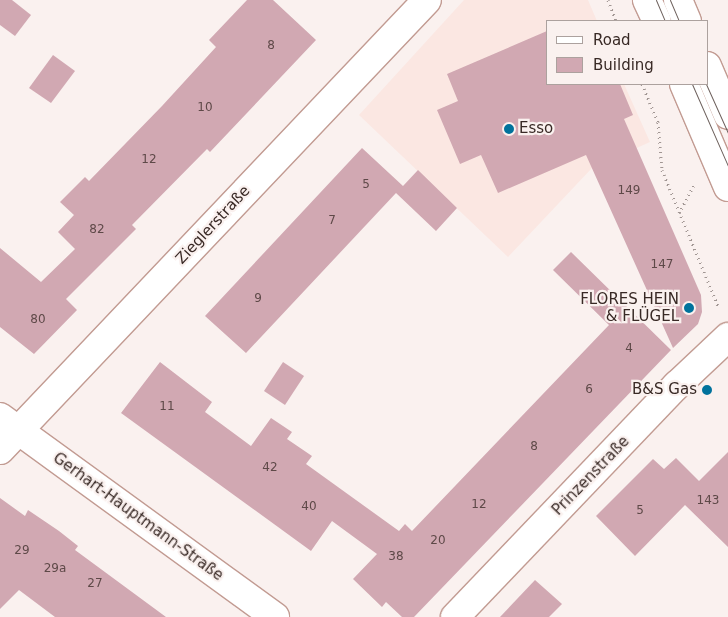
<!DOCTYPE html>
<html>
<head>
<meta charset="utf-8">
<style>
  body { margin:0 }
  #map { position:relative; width:728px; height:617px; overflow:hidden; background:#faf1ef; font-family:"DejaVu Sans",sans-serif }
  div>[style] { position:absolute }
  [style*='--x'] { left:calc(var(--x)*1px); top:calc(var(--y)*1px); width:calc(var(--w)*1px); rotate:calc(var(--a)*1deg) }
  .built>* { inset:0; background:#fbe7e2 }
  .building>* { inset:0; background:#d1a8b2 }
  .path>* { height:3px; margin-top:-1.5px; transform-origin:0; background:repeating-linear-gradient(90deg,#a19693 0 1px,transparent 0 5px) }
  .roads { filter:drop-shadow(1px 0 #c29b92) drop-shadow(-1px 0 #c29b92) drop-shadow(0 1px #c29b92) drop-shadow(0 -1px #c29b92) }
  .minor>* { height:28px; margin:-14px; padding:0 14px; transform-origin:14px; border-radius:14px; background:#fff }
  .secondary>* { height:28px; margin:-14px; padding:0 14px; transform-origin:14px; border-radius:14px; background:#fff }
  .tram>* { height:1px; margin:-0.5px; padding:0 0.5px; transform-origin:0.5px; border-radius:0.5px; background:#6e615d }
  .dots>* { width:14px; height:14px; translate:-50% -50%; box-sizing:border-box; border:2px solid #faf1ef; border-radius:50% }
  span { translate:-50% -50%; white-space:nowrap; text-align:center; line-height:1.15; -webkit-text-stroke:4.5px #faf1ef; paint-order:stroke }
  .number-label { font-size:12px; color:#5e4948 }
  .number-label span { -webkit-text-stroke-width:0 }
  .poi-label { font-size:15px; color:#382925 }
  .left { translate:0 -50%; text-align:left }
  .right { translate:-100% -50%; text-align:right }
  .street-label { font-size:15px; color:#382925 }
  .legend { position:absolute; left:546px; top:20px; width:162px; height:65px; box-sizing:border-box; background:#faf1ef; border:1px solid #aca19e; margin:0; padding:6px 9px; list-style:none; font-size:15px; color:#382925 }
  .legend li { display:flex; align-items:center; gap:10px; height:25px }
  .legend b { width:25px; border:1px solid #aca19e }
</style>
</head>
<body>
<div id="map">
  <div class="built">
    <div style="clip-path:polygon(464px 0,588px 0,597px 21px,547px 21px,547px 84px,624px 84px,650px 142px,592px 168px,508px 257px,359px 115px)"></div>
  </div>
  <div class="building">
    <div style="clip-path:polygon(0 0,12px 0,31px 15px,15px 36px,0 25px)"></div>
    <div style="clip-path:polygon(247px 0,273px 0,316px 40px,210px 152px,207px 149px,132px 225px,136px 229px,66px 299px,77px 310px,34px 354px,0 327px,0 248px,41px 282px,75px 249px,58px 232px,74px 215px,60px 202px,85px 177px,89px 181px,162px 106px,216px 47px,209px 40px)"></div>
    <div style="clip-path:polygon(547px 31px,547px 84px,620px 84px,633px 115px,624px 119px,701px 295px,702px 312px,698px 324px,673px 348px,586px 155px,498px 193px,481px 155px,460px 164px,437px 110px,458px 101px,447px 74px)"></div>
    <div style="clip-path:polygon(53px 55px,75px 71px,51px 103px,29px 88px)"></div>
    <div style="clip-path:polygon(362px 148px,403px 186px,418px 170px,457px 208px,436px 231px,396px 193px,246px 353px,205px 316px)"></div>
    <div style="clip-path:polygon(571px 252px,671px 350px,414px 617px,402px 617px,386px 602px,382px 607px,353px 579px,377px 554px,332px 521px,311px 551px,121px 413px,160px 362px,212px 402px,205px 412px,251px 446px,271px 418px,292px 432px,287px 439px,312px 456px,306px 464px,399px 531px,405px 524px,412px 531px,609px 325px,553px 270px)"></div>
    <div style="clip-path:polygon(283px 362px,304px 376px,285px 405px,264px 391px)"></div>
    <div style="clip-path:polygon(728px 452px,728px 547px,685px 505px,635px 556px,596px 516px,653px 459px,664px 469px,676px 458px,699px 481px)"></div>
    <div style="clip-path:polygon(0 498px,25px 516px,28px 510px,59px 531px,78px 546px,75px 550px,166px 617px,55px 617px,19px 590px,0 609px)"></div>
    <div style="clip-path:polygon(535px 580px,562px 604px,549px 617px,500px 617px)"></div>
  </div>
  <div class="path">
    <div style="--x:608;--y:0;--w:22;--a:69"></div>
    <div style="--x:642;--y:84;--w:41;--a:67.2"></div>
    <div style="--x:658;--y:122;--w:48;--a:85.2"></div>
    <div style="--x:662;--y:170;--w:149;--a:67.6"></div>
    <div style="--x:679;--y:213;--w:32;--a:-62"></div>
  </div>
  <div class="roads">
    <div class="minor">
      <div style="--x:0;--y:417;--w:340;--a:36"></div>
      <div style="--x:0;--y:450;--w:620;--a:-46.5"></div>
      <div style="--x:455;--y:617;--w:321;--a:-46.3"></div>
      <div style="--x:677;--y:385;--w:70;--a:-43.3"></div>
    </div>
    <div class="secondary">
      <div style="--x:647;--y:0;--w:23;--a:65"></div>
      <div style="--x:678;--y:0;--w:23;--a:67"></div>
      <div style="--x:707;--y:66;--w:53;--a:66.8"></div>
      <div style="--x:684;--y:84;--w:112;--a:66.9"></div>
    </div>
  </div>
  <div class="tram">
    <div style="--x:656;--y:0;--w:23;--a:67"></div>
    <div style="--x:670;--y:0;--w:23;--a:67"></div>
    <div style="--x:692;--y:84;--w:90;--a:66.3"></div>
    <div style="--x:706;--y:84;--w:54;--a:65.8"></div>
  </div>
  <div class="dots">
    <div style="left:509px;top:129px;background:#00729c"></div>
    <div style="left:689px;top:308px;background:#00729c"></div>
    <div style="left:707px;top:390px;background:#00729c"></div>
  </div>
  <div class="number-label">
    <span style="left:271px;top:46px">8</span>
    <span style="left:205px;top:108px">10</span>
    <span style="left:149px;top:160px">12</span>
    <span style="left:366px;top:185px">5</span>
    <span style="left:629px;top:191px">149</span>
    <span style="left:332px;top:221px">7</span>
    <span style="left:97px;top:230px">82</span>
    <span style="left:662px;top:265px">147</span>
    <span style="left:258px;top:299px">9</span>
    <span style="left:38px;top:320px">80</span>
    <span style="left:629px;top:349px">4</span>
    <span style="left:589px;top:390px">6</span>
    <span style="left:167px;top:407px">11</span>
    <span style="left:534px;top:447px">8</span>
    <span style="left:270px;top:468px">42</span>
    <span style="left:708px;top:501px">143</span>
    <span style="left:479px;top:505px">12</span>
    <span style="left:309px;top:507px">40</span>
    <span style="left:640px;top:511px">5</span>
    <span style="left:438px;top:541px">20</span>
    <span style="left:22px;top:551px">29</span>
    <span style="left:396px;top:557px">38</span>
    <span style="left:55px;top:569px">29a</span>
    <span style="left:95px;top:584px">27</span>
  </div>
  <div class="poi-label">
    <span class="left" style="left:519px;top:129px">Esso</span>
    <span class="right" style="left:679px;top:308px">FLORES HEIN<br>&amp; FLÜGEL</span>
    <span class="right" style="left:697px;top:390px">B&amp;S Gas</span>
  </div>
  <div class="street-label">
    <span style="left:213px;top:225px;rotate:-47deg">Zieglerstraße</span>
    <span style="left:591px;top:476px;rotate:-46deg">Prinzenstraße</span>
    <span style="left:138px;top:517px;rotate:36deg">Gerhart-Hauptmann-Straße</span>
  </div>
  <ul class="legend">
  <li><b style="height:6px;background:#fff"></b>Road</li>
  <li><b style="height:14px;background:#d1a8b2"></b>Building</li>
  </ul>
</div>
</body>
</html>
